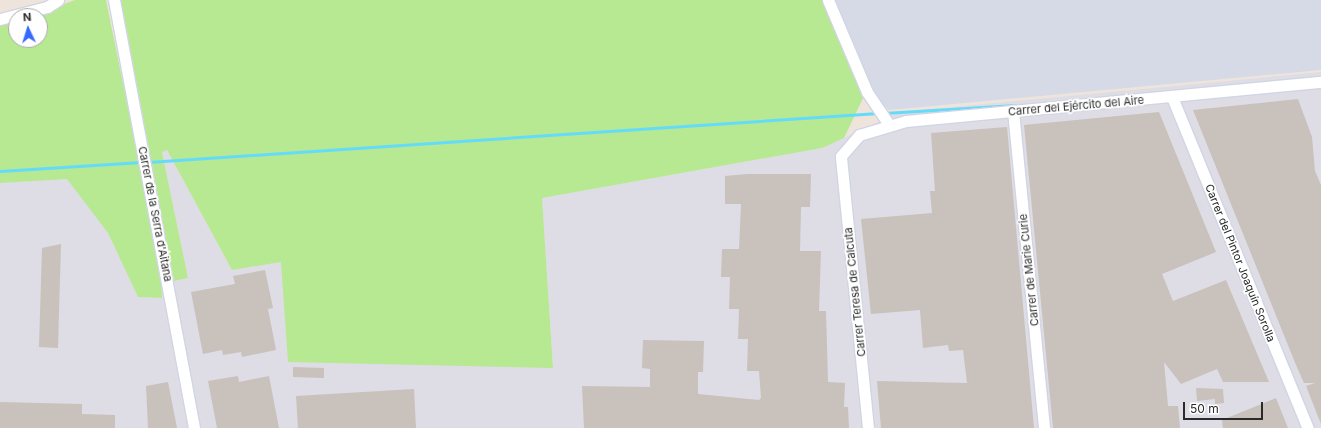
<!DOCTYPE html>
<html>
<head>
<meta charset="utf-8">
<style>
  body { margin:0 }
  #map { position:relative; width:1321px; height:428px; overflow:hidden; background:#eee4db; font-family:Inter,sans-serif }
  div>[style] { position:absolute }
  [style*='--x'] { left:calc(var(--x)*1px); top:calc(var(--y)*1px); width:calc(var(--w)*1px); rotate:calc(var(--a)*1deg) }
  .industrial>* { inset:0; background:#dedce5 }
  .airport>* { inset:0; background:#d6dae6 }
  .green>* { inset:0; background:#b6e992 }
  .stream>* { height:3px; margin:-1.5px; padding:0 1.5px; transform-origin:1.5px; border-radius:1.5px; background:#64dcf9 }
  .building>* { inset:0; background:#c9c1bb }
  .roads { filter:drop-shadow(1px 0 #d0d5e4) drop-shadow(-1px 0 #d0d5e4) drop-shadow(0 1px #d0d5e4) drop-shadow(0 -1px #d0d5e4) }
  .street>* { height:11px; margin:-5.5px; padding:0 5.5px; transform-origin:5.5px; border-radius:5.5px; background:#fff }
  span { translate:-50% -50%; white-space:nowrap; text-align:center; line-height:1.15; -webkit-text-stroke:3.5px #fff; paint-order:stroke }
  .street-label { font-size:11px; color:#2a2a2a }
  .north { position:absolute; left:8px; top:8px; width:40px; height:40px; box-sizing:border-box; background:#fff; border:1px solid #aaa; border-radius:50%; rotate:356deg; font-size:11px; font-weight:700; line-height:16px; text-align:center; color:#2a2a2a }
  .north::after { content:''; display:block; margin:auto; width:14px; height:18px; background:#366aff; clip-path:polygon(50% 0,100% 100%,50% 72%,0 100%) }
  .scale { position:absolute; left:1183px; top:402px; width:80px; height:18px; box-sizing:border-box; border:2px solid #2a2a2a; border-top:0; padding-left:5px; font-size:12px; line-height:14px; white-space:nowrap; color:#2a2a2a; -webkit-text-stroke:3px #fff; paint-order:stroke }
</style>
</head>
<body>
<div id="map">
  <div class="industrial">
    <div style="clip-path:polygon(1321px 72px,1321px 428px,0 428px,0 183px,67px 178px,108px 233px,138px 297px,162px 298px,161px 270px,174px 281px,188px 278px,162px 152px,167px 150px,232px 270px,281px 262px,553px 367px,542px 198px,822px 148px,900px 112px)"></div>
  </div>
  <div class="airport">
    <div style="clip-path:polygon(835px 0,1321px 0,1321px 70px,889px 110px,875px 97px)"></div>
  </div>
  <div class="green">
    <div style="clip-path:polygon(75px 0,106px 0,161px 270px,162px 298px,138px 297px,108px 233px,67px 179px,0 183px,0 24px,16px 20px,16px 40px,40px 40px,40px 16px,33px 16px)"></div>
    <div style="clip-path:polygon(121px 0,823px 0,864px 96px,844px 138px,822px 148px,542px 198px,553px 368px,288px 362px,281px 262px,232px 270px,167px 150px,162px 152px,188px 278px,174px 281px)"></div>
  </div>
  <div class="stream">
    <div style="--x:884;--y:113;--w:132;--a:-3.5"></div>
    <div style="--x:148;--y:162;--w:732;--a:-3.84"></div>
    <div style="--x:0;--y:171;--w:142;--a:-3.6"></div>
  </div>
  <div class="building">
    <div style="clip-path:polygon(1298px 99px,1312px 137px,1315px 171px,1321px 185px,1321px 424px,1306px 386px,1315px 383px,1304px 383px,1296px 365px,1193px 110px)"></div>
    <div style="clip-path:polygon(1159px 112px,1216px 252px,1162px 274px,1173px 301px,1226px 280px,1269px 382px,1223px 382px,1217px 369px,1181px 384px,1164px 362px,1168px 406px,1178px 406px,1180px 428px,1053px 428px,1024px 125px)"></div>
    <div style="clip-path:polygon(1007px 127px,1034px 428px,881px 428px,877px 381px,967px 383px,963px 350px,949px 351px,948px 345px,923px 348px,920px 310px,871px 314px,861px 219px,932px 213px,930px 191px,935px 191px,931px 133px)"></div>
    <div style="clip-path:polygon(748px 174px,811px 174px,810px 207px,801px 207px,800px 251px,821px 251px,819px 311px,826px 311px,828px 382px,845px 383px,844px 407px,848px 407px,849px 428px,584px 428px,582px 386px,650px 387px,650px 369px,642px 368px,643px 340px,704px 341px,703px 372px,698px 372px,698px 394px,759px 400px,761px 398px,759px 371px,747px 371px,748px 339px,738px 339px,739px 309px,729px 309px,730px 277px,721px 277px,722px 249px,739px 249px,741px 204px,725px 204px,725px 176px)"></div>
    <div style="clip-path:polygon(61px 244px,58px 348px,39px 347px,42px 248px)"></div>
    <div style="clip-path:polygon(265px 270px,273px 308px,268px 309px,276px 350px,242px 357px,241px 352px,223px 355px,222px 350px,203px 354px,191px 292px,235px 284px,233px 276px)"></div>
    <div style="clip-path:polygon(293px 367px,324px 368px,324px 378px,293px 377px)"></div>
    <div style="clip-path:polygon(238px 376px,239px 382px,269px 376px,279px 428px,217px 428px,208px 381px)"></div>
    <div style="clip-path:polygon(168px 382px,177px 428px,148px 428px,146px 386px)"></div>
    <div style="clip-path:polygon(1196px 388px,1223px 389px,1224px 403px,1215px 404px,1215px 399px,1197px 401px)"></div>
    <div style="clip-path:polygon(414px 389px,416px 428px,298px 428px,296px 396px)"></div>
    <div style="clip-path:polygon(1276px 398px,1288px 428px,1223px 428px,1222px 420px)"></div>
    <div style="clip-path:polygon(0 402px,82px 404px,82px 414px,115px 415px,115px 428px,0 428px)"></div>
  </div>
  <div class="roads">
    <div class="street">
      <div style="--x:114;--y:0;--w:435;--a:79.4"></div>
      <div style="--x:828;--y:0;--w:100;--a:67"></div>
      <div style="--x:867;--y:92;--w:40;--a:56"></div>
      <div style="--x:0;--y:19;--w:49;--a:-14.3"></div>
      <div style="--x:47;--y:7;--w:13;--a:-32"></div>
      <div style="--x:1172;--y:97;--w:358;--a:67.7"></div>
      <div style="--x:1013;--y:111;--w:319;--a:84.4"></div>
      <div style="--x:868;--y:428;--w:273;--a:-95.7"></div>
      <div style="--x:841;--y:156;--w:28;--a:-49"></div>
      <div style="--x:859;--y:135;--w:49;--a:-16.6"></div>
      <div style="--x:906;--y:121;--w:417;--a:-5.4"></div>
    </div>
  </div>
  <div class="street-label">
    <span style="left:1076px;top:106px;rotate:-5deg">Carrer del Ejército del Aire</span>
    <span style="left:155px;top:214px;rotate:79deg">Carrer de la Serra d'Aitana</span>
    <span style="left:1240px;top:263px;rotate:68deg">Carrer del Pintor Joaquín Sorolla</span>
    <span style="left:1029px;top:270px;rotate:-96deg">Carrer de Marie Curie</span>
    <span style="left:855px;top:292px;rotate:-96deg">Carrer Teresa de Calcuta</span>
  </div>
  <div class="north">N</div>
  <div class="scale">50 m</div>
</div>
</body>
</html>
